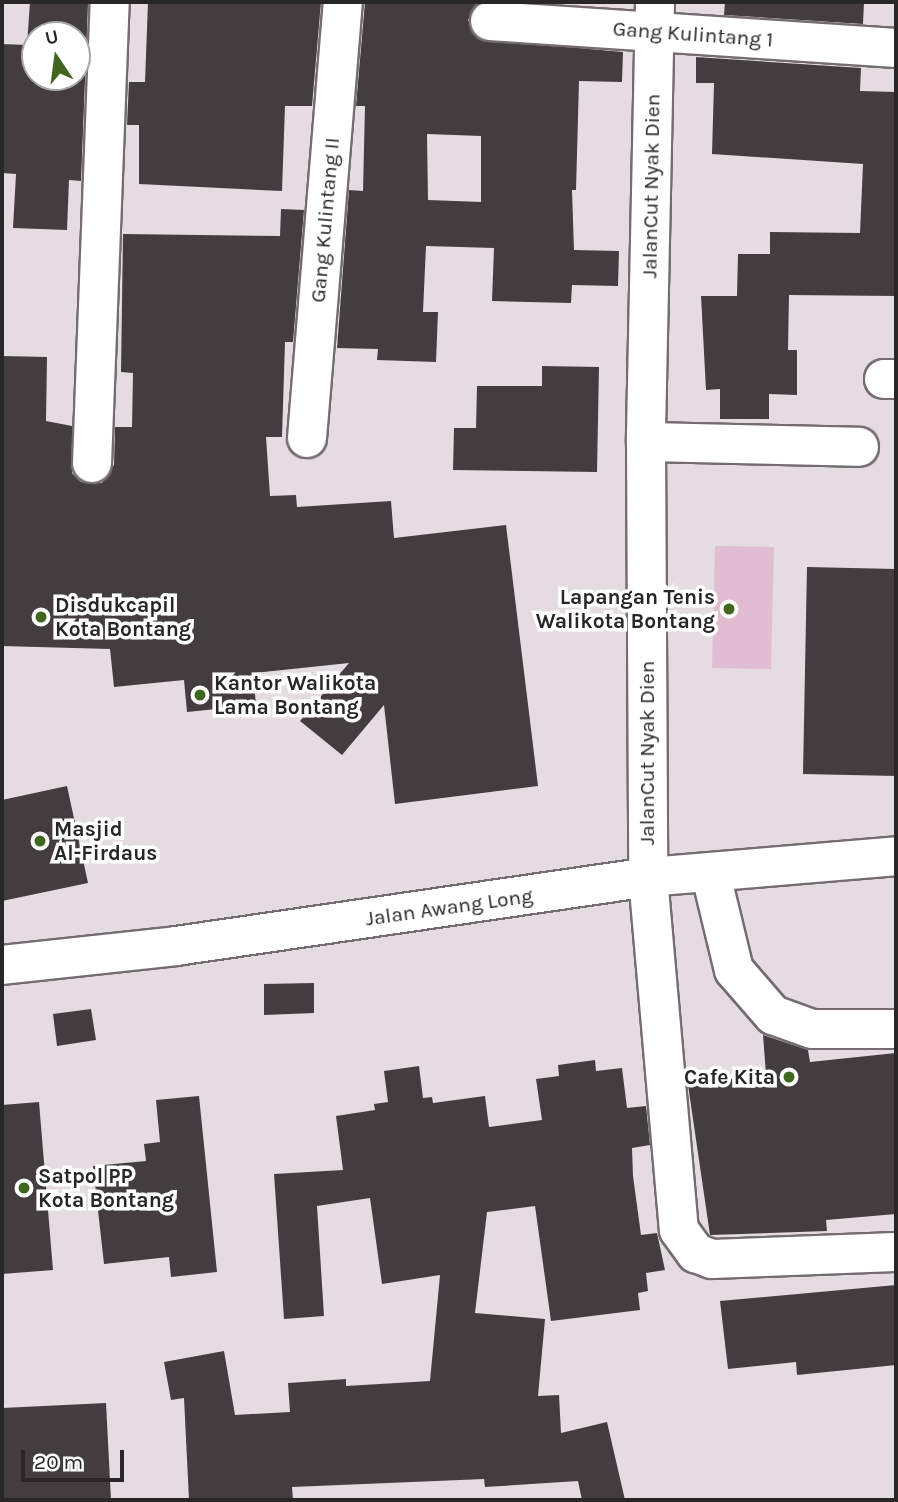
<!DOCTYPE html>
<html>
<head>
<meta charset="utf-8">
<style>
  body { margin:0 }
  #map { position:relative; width:898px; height:1502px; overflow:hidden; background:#e5dce1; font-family:Karla,sans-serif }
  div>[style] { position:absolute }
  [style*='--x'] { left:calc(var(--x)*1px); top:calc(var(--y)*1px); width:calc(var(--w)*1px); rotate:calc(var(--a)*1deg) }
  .green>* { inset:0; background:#e1bdd2 }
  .building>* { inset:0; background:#443d40 }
  .roads { filter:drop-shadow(2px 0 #746c70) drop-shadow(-2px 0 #746c70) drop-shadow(0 2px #746c70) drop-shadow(0 -2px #746c70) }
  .street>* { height:38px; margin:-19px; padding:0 19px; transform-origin:19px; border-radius:19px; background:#fff }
  .secondary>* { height:38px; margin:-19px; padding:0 19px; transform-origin:19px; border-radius:19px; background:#fff }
  .dots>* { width:19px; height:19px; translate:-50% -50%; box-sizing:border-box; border:4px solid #fff; border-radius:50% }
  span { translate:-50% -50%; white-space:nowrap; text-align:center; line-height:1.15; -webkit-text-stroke:7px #fff; paint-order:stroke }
  .street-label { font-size:21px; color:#292628 }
  .poi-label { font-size:21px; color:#292628; font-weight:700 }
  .right { translate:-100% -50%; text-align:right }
  .left { translate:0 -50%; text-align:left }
  .frame { position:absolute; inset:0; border:4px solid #292628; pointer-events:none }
  .north { position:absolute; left:21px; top:21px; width:70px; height:70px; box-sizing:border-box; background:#fff; border:2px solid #a9a8a9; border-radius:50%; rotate:347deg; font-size:19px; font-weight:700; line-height:28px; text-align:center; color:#292628 }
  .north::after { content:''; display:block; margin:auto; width:24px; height:32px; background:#40661f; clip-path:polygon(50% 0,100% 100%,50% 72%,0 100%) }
  .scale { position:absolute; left:21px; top:1450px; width:103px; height:32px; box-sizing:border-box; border:4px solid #292628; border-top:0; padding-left:9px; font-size:21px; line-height:24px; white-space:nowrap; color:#292628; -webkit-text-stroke:5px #fff; paint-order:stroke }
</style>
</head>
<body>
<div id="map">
  <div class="green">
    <div style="clip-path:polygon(715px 546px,774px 547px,771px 669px,712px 668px)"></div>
  </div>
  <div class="building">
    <div style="clip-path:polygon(evenodd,30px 2px,88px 4px,81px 181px,69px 180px,67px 230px,13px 228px,16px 174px,2px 173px,2px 44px,27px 45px,30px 2px,35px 35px,77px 35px,77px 77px,35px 77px,35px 35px)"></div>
    <div style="clip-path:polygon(148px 2px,321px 2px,312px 106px,285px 106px,282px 191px,139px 184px,139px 125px,127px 125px,129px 82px,145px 82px)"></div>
    <div style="clip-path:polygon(evenodd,365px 2px,480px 2px,468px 20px,478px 39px,623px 52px,622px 82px,579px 81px,576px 190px,572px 190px,574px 250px,619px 251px,618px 286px,572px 285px,571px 303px,492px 301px,494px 248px,426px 246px,423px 312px,438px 312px,436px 362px,377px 360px,378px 349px,337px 348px,349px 190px,363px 191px,365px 106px,356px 106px,365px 2px,427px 134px,481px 136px,481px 202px,428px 200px,427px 134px)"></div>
    <div style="clip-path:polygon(725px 2px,864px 2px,863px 24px,724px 15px)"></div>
    <div style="clip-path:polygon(696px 57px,861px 68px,860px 91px,896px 92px,896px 296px,789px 295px,788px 350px,797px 350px,797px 395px,769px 394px,769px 419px,720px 419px,720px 389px,706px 390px,701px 296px,737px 296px,738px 254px,770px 254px,770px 232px,860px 233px,863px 164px,712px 154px,714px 83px,696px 83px)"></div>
    <div style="clip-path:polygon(281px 209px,304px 210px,293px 342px,285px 342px,282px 437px,266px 437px,270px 496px,296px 495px,297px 507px,391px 501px,394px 538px,506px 525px,538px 786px,395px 804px,384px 705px,342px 755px,300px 721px,349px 663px,253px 673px,256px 705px,187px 712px,184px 680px,114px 687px,110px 649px,2px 646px,2px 356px,47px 357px,46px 421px,72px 426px,72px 473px,81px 482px,102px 483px,114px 465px,115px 427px,132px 427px,133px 373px,121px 372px,123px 234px,280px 236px)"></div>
    <div style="clip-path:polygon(542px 366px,599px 367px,597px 472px,453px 470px,454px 428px,476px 428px,477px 386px,542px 386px)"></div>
    <div style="clip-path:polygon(807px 567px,896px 569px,896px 776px,803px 774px)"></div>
    <div style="clip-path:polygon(67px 786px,88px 883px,2px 901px,2px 800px)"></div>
    <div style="clip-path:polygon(314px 983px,314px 1013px,264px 1015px,264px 984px)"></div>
    <div style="clip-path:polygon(91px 1009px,96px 1040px,57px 1046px,53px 1014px)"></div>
    <div style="clip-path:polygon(763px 1035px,808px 1050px,810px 1062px,896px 1053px,896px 1214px,826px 1220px,827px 1231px,710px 1235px,688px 1085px,766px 1074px)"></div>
    <div style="clip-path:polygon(595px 1060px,596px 1071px,622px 1068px,627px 1108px,646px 1106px,650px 1145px,632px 1148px,633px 1176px,641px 1235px,657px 1233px,665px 1270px,646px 1273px,648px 1291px,638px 1293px,640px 1310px,551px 1321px,535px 1206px,487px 1212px,475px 1313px,545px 1319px,538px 1396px,559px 1395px,561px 1433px,607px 1422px,625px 1500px,582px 1500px,578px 1481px,485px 1487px,484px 1479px,292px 1487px,293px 1500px,189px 1500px,184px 1398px,171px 1400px,164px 1362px,224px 1351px,235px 1415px,290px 1412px,288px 1383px,346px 1379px,346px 1386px,430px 1381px,440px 1275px,382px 1284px,370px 1198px,317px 1206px,324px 1316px,284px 1319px,274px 1174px,343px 1170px,336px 1116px,375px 1110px,374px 1104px,388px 1102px,384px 1071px,419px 1066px,423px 1098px,432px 1097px,433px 1103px,485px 1096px,489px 1127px,542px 1120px,536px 1079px,559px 1076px,558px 1065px)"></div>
    <div style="clip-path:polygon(199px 1096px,217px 1272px,171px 1277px,169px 1257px,104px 1264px,93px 1166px,146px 1161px,144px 1144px,160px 1142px,156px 1100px)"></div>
    <div style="clip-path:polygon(39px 1102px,53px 1270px,2px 1274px,2px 1105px)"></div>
    <div style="clip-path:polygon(896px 1285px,896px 1365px,797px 1375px,796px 1362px,728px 1369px,720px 1301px)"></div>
    <div style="clip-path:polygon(106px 1403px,111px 1500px,2px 1500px,2px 1408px)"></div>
  </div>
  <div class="roads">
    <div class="street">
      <div style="--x:655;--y:2;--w:440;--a:91.2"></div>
      <div style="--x:646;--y:442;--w:435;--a:89.7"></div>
      <div style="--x:648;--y:877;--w:354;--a:85"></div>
      <div style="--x:679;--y:1230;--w:29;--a:54"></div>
      <div style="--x:696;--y:1253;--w:17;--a:21"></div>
      <div style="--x:712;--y:1259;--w:184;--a:-2.2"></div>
      <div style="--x:490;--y:21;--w:407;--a:3.8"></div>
      <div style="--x:884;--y:379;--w:12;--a:0"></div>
      <div style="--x:307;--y:438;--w:437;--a:-85.3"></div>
      <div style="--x:646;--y:442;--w:213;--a:1.3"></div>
      <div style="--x:92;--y:463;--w:461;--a:-87.8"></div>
      <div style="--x:711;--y:875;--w:98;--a:76.4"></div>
      <div style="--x:734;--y:970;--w:60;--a:49.1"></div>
      <div style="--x:773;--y:1015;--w:41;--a:19.7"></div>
      <div style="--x:812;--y:1029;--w:84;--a:0"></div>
    </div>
    <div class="secondary">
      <div style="--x:2;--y:965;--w:175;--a:-6.2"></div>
      <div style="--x:176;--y:946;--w:477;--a:-8.3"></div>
      <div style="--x:648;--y:877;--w:249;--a:-4.8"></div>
    </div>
  </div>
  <div class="dots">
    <div style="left:729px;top:609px;background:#40661f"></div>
    <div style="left:41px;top:617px;background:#40661f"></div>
    <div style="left:200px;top:695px;background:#40661f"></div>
    <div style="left:40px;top:841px;background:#40661f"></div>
    <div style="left:789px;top:1077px;background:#40661f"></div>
    <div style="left:24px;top:1188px;background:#40661f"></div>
  </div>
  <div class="street-label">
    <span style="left:693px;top:34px;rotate:4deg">Gang Kulintang 1</span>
    <span style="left:651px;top:186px;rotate:-89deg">JalanCut Nyak Dien</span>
    <span style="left:325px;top:220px;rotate:-85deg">Gang Kulintang II</span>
    <span style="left:647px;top:753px;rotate:-90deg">JalanCut Nyak Dien</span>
    <span style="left:449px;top:907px;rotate:-8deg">Jalan Awang Long</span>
  </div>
  <div class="poi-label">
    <span class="right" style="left:715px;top:609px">Lapangan Tenis<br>Walikota Bontang</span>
    <span class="left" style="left:55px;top:617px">Disdukcapil<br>Kota Bontang</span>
    <span class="left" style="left:214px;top:695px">Kantor Walikota<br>Lama Bontang</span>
    <span class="left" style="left:54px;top:841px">Masjid<br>Al-Firdaus</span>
    <span class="right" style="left:775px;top:1077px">Cafe Kita</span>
    <span class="left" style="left:38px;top:1188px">Satpol PP<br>Kota Bontang</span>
  </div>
  <div class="frame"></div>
  <div class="north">U</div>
  <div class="scale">20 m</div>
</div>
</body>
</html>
